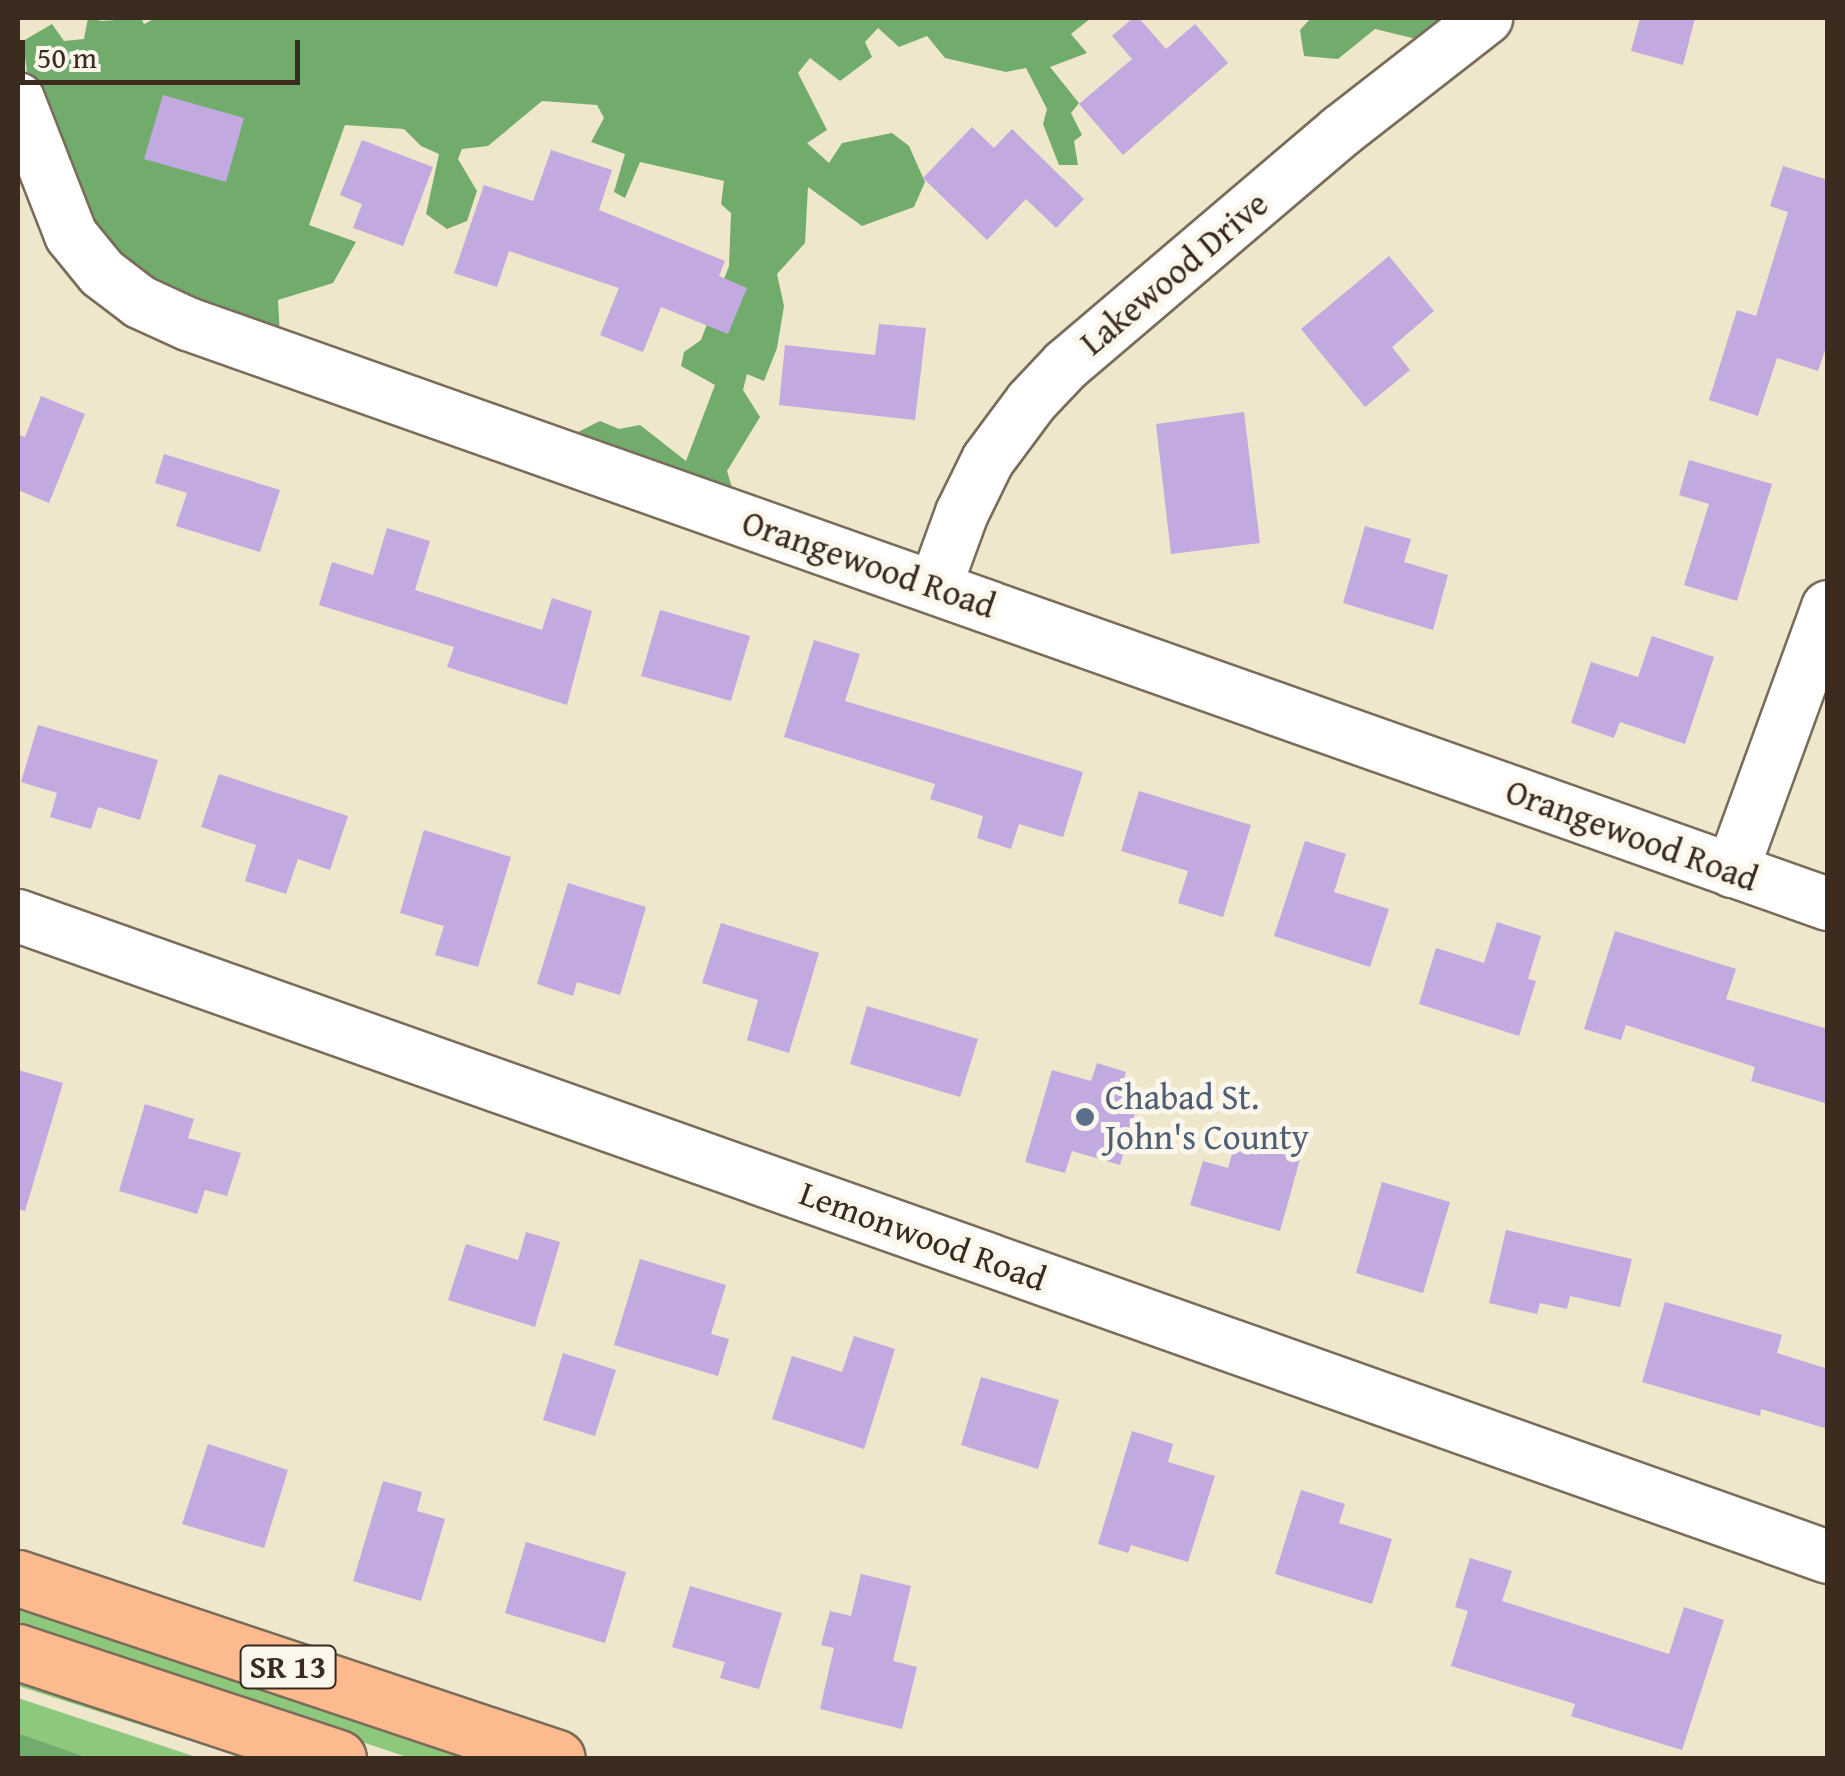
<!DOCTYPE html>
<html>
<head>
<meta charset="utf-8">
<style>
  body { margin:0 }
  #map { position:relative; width:1845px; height:1776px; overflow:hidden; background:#efe7cb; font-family:"Gentium Book Plus",serif }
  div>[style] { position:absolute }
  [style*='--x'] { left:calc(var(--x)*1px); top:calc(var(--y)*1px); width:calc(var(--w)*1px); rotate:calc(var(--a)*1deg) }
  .green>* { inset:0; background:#8dc87c }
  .forest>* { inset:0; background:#72ac6c }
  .building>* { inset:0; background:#c2a9e0 }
  .roads { filter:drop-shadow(2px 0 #7a6c5b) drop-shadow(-2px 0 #7a6c5b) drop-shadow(0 2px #7a6c5b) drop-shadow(0 -2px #7a6c5b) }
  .minor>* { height:52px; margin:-26px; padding:0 26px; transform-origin:26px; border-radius:26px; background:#fff }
  .major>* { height:55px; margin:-27.5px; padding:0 27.5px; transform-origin:27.5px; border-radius:27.5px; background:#fcba8e }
  .dots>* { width:28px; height:28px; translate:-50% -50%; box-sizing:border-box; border:5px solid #fbf7ec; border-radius:50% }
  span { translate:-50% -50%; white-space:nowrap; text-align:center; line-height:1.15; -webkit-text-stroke:10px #fbf7ec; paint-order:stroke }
  .shield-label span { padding:2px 8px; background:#fbf7ec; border:2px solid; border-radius:8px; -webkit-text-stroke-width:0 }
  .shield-label { font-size:32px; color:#3b2a1e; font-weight:700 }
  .street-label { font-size:35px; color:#3b2a1e }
  .service-label { font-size:35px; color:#4e5e75 }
  .left { translate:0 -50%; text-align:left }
  .frame { position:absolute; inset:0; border:20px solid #3b2a1e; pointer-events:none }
  .scale { position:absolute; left:20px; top:40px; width:280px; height:45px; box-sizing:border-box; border:5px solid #3b2a1e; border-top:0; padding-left:12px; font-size:30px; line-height:35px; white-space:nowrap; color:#3b2a1e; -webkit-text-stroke:8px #fbf7ec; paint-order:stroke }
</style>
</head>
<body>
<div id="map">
  <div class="green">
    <div style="clip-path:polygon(18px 1596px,490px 1758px,410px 1758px,18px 1627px)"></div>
    <div style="clip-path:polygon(18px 1681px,183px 1738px,244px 1758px,18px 1686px)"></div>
    <div style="clip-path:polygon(18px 1698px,199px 1758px,89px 1758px,18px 1733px)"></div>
  </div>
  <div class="forest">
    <div style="clip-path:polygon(88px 18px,102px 21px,141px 18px,144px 24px,156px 18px,1091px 18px,1071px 34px,1087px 53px,1050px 67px,1079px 103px,1071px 113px,1082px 135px,1074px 141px,1078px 165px,1059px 165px,1043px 124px,1047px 109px,1026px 68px,1006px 72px,945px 58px,927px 36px,899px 47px,878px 28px,865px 42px,872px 57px,840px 81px,810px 58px,798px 73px,827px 130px,807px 143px,829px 163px,842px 143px,892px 133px,909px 146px,925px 182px,914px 207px,862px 226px,808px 187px,805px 243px,777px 274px,784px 306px,777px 348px,764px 381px,747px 374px,743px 390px,760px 417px,727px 471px,734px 494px,574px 434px,600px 421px,619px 429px,640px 425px,686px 461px,715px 385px,681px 366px,684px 352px,701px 340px,729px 266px,731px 213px,721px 204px,724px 181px,640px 162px,625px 198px,614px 192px,625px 154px,591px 142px,604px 118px,597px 105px,542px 101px,488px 146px,462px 149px,458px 159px,477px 191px,467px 221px,447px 229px,426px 214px,439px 154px,421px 146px,404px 129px,345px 125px,309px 225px,356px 242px,333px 283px,278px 300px,280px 336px,170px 295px,124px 265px,88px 221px,29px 88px,23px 41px,52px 24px,64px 41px,84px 39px)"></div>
    <div style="clip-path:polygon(1311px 18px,1450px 18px,1425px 41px,1375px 29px,1338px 59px,1304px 56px,1300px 30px)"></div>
    <div style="clip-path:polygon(18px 1733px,89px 1758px,18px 1758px)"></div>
  </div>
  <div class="building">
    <div style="clip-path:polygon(1133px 18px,1139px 18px,1166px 49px,1195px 24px,1228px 63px,1123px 155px,1079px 104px,1132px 59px,1112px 36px)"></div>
    <div style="clip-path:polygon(1640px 18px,1695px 18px,1683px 65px,1631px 51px)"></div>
    <div style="clip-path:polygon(163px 95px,244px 118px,226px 182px,144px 159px)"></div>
    <div style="clip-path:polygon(972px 127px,994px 148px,1012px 129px,1084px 199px,1056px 228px,1026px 199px,987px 240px,923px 178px)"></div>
    <div style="clip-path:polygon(362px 140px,433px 167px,403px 246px,353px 228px,362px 204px,340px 195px)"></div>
    <div style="clip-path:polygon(551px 150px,612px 170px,599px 210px,725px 261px,719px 276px,747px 288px,728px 334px,661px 307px,643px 352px,600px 335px,619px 288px,509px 251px,497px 287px,454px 273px,484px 185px,533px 201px)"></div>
    <div style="clip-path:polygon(1783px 166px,1828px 180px,1828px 342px,1818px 371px,1777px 358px,1758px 416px,1709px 400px,1737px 310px,1756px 316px,1788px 212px,1770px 206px)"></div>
    <div style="clip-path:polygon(1389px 256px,1434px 311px,1392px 347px,1410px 370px,1365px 407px,1301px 329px)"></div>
    <div style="clip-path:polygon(879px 324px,926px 328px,915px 420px,779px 405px,785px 345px,875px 355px)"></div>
    <div style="clip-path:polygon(41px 396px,85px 414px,49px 503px,18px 490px,18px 434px,25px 437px)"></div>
    <div style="clip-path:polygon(1244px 412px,1260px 543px,1171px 554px,1156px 424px)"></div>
    <div style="clip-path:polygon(164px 454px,280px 490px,260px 552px,176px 526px,187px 493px,155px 483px)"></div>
    <div style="clip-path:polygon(1689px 460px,1772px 484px,1737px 601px,1684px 585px,1709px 504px,1679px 495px)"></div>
    <div style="clip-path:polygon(1365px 526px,1411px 539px,1404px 562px,1448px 575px,1433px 630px,1343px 603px)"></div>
    <div style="clip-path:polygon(387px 528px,430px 541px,415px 590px,542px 630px,552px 598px,592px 611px,567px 705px,447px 667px,454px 647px,319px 605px,332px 562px,373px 575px)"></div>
    <div style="clip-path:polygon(660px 610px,750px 636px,731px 701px,641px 676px)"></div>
    <div style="clip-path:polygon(1652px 636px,1714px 657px,1685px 744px,1620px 722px,1614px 738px,1571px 723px,1591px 662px,1638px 677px)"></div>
    <div style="clip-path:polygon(814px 640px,860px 654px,845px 701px,1083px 772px,1063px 837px,1019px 824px,1011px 849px,977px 838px,983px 816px,930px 799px,935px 784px,784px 737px)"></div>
    <div style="clip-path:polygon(38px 725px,158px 760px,140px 820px,98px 807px,91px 829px,50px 817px,57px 793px,21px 782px)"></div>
    <div style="clip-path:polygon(219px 774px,348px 816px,330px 870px,298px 859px,286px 894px,245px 881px,256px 845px,201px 827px)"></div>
    <div style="clip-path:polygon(1139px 791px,1251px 825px,1223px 917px,1178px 903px,1188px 871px,1121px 851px)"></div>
    <div style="clip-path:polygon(424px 830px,511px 857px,478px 967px,435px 955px,444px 926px,400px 913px)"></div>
    <div style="clip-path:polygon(1305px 841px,1346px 854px,1334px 892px,1389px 909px,1370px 967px,1274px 936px)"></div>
    <div style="clip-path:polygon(568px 883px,646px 907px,620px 995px,577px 982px,573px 996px,537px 984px)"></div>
    <div style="clip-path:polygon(1497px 922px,1541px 936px,1528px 979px,1536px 981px,1519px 1036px,1419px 1004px,1436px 948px,1484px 963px)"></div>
    <div style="clip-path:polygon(721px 923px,819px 953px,789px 1053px,747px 1040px,758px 1000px,702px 983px)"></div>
    <div style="clip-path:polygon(1615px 931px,1736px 969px,1726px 999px,1828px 1029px,1828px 1104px,1751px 1081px,1755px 1067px,1626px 1025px,1621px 1040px,1584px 1029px)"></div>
    <div style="clip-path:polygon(867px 1006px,978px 1039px,960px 1097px,850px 1064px)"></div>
    <div style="clip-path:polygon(1097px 1063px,1126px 1072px,1120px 1093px,1139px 1099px,1120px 1165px,1072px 1151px,1065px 1173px,1025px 1162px,1052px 1070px,1091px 1081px)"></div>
    <div style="clip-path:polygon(18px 1070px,63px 1083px,25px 1211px,18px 1209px)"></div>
    <div style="clip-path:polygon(145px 1104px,194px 1119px,188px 1138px,241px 1153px,227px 1196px,205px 1190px,197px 1214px,119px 1191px)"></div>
    <div style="clip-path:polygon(1238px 1133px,1302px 1152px,1280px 1231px,1190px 1205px,1203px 1161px,1228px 1168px)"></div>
    <div style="clip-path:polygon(1382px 1182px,1450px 1202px,1423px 1293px,1356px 1273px)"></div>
    <div style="clip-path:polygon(1506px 1230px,1632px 1259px,1620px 1307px,1570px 1296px,1567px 1309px,1540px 1303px,1537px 1314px,1489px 1303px)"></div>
    <div style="clip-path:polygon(526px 1232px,560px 1242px,535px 1327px,448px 1300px,466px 1244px,518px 1260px)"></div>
    <div style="clip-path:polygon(640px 1259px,726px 1285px,711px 1334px,729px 1339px,718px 1376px,614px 1345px)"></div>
    <div style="clip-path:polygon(1665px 1302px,1782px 1335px,1777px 1353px,1828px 1369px,1828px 1429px,1761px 1409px,1760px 1416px,1642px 1382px)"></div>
    <div style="clip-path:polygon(854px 1336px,895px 1349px,864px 1449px,772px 1419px,792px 1356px,842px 1372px)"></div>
    <div style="clip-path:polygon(563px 1353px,616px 1370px,595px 1436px,543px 1420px)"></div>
    <div style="clip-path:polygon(981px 1377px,1059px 1400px,1038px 1469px,961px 1445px)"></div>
    <div style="clip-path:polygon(1132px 1431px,1173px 1444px,1168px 1462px,1215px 1476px,1188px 1562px,1131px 1545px,1128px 1553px,1098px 1544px)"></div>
    <div style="clip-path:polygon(208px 1444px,288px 1470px,264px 1548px,182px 1524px)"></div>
    <div style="clip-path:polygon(383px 1481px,422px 1492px,417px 1511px,445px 1519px,421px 1601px,353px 1581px)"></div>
    <div style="clip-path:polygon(1301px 1490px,1345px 1504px,1339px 1523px,1392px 1539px,1372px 1604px,1275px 1574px)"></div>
    <div style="clip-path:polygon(526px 1542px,626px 1572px,605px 1643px,505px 1613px)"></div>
    <div style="clip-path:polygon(1470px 1558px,1512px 1571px,1502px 1601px,1669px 1654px,1684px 1607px,1724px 1620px,1682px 1750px,1571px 1716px,1575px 1704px,1451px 1666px,1468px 1611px,1455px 1607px)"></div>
    <div style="clip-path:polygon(861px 1574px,911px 1586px,893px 1661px,917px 1667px,902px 1729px,820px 1709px,834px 1648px,821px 1645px,830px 1611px,851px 1616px)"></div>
    <div style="clip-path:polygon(690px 1586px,782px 1613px,759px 1689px,720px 1678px,725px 1662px,672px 1647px)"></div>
  </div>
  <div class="roads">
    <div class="minor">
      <div style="--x:18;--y:99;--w:146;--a:68.7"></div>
      <div style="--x:71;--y:235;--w:49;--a:50.8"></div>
      <div style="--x:102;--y:273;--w:48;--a:37.3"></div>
      <div style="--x:140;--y:302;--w:53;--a:24.6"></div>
      <div style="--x:188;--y:324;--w:1740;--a:19.48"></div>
      <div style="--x:935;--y:587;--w:79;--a:-70"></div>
      <div style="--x:962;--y:513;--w:59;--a:-63.9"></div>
      <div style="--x:988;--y:460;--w:72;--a:-53.4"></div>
      <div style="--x:1031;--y:402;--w:51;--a:-46.6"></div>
      <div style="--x:1066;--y:365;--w:361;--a:-40.4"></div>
      <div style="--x:1341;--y:131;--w:184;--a:-37.9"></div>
      <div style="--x:1732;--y:871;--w:281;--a:-70"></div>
      <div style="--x:18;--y:916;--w:1920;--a:19.5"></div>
    </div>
    <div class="major">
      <div style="--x:18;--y:1578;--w:568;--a:18.47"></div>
      <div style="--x:18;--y:1652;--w:337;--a:18.3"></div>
    </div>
  </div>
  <div class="dots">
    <div style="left:1085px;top:1117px;background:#5c6f8a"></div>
  </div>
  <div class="shield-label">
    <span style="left:288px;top:1667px">SR 13</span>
  </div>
  <div class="street-label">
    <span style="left:1174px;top:273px;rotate:-40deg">Lakewood Drive</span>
    <span style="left:869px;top:564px;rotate:19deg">Orangewood Road</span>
    <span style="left:1632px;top:835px;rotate:20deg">Orangewood Road</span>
    <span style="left:923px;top:1236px;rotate:20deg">Lemonwood Road</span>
  </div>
  <div class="service-label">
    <span class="left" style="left:1105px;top:1117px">Chabad St.<br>John's County</span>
  </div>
  <div class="frame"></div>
  <div class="scale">50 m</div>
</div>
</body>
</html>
